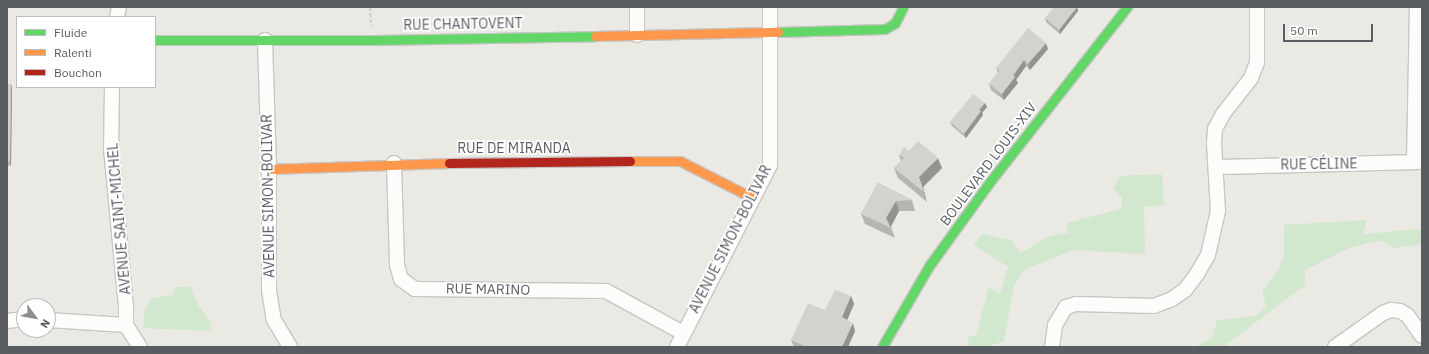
<!DOCTYPE html>
<html>
<head>
<meta charset="utf-8">
<style>
  body { margin:0 }
  #map { position:relative; width:1429px; height:354px; overflow:hidden; background:#eae9e3; font-family:"IBM Plex Sans",sans-serif }
  div>[style] { position:absolute }
  [style*='--x'] { left:calc(var(--x)*1px); top:calc(var(--y)*1px); width:calc(var(--w)*1px); rotate:calc(var(--a)*1deg) }
  .green>* { inset:0; background:#d1e7ce }
  .path>* { height:2px; margin-top:-1px; transform-origin:0; background:repeating-linear-gradient(90deg,#c6ccc9 0 4px,transparent 0 6px) }
  .roads { filter:drop-shadow(1px 0 #c6c6c4) drop-shadow(-1px 0 #c6c6c4) drop-shadow(0 1px #c6c6c4) drop-shadow(0 -1px #c6c6c4) }
  .street>* { height:14px; margin:-7px; padding:0 7px; transform-origin:7px; border-radius:7px; background:#fcfcfb }
  .fast>* { height:9px; margin:-4.5px; padding:0 4.5px; transform-origin:4.5px; border-radius:4.5px; background:#63d668 }
  .slow>* { height:9px; margin:-4.5px; padding:0 4.5px; transform-origin:4.5px; border-radius:4.5px; background:#ff974d }
  .jam>* { height:9px; margin:-4.5px; padding:0 4.5px; transform-origin:4.5px; border-radius:4.5px; background:#b3261e }
  .wall>* { inset:0; background:#b6b5b1 }
  .shaded-wall>* { inset:0; background:#949390 }
  .building>* { inset:0; background:#d4d2ce }
  span { translate:-50% -50%; white-space:nowrap; text-align:center; line-height:1.15; -webkit-text-stroke:3.5px #fff; paint-order:stroke }
  .street-label { font-size:14px; color:#595d62 }
  .frame { position:absolute; inset:0; border:8px solid #595d62; pointer-events:none }
  .legend { position:absolute; left:16px; top:16px; width:140px; height:72px; box-sizing:border-box; background:#fff; border:1px solid #bdbec0; margin:0; padding:5px 7px; list-style:none; font-size:12px; color:#595d62 }
  .legend li { display:flex; align-items:center; gap:8px; height:20px }
  .legend b { width:20px; border:1px solid #bdbec0 }
  .north { position:absolute; left:16px; top:298px; width:40px; height:40px; box-sizing:border-box; background:#fff; border:1px solid #bdbec0; border-radius:50%; rotate:122deg; font-size:11px; font-weight:700; line-height:16px; text-align:center; color:#595d62 }
  .north::after { content:''; display:block; margin:auto; width:14px; height:18px; background:#8c8e8f; clip-path:polygon(50% 0,100% 100%,50% 72%,0 100%) }
  .scale { position:absolute; left:1283px; top:24px; width:90px; height:18px; box-sizing:border-box; border:2px solid #595d62; border-top:0; padding-left:5px; font-size:12px; line-height:14px; white-space:nowrap; color:#595d62; -webkit-text-stroke:3px #fff; paint-order:stroke }
</style>
</head>
<body>
<div id="map">
  <div class="green">
    <div style="clip-path:polygon(1162px 174px,1164px 205px,1144px 207px,1145px 254px,1073px 250px,1026px 269px,1014px 285px,1004px 341px,987px 347px,969px 347px,968px 336px,976px 336px,989px 287px,1000px 294px,1008px 267px,974px 245px,982px 234px,1011px 240px,1021px 253px,1049px 236px,1068px 233px,1067px 223px,1121px 209px,1122px 197px,1113px 188px,1120px 176px)"></div>
    <div style="clip-path:polygon(1367px 220px,1363px 234px,1422px 229px,1422px 244px,1393px 248px,1381px 240px,1349px 248px,1305px 270px,1305px 285px,1223px 347px,1195px 347px,1212px 338px,1217px 320px,1256px 316px,1266px 307px,1262px 291px,1279px 269px,1284px 255px,1284px 225px)"></div>
    <div style="clip-path:polygon(176px 287px,190px 287px,198px 305px,209px 320px,212px 331px,143px 328px,145px 309px,152px 298px,172px 295px)"></div>
  </div>
  <div class="path">
    <div style="--x:370;--y:7;--w:19;--a:87"></div>
  </div>
  <div class="roads">
    <div class="street">
      <div style="--x:637;--y:7;--w:28;--a:90"></div>
      <div style="--x:117;--y:17;--w:10;--a:-79"></div>
      <div style="--x:265;--y:40;--w:129;--a:88.2"></div>
      <div style="--x:269;--y:169;--w:121;--a:90"></div>
      <div style="--x:269;--y:290;--w:30;--a:81"></div>
      <div style="--x:274;--y:320;--w:31;--a:59"></div>
      <div style="--x:112;--y:87;--w:61;--a:90.9"></div>
      <div style="--x:111;--y:148;--w:159;--a:84.6"></div>
      <div style="--x:126;--y:306;--w:19;--a:90"></div>
      <div style="--x:126;--y:325;--w:26;--a:58"></div>
      <div style="--x:1414;--y:162;--w:155;--a:-88.9"></div>
      <div style="--x:394;--y:163;--w:102;--a:88.3"></div>
      <div style="--x:397;--y:265;--w:15;--a:74"></div>
      <div style="--x:401;--y:279;--w:17;--a:36"></div>
      <div style="--x:415;--y:289;--w:191;--a:0.6"></div>
      <div style="--x:606;--y:291;--w:88;--a:28.6"></div>
      <div style="--x:1217;--y:167;--w:205;--a:-1.4"></div>
      <div style="--x:48;--y:320;--w:78;--a:3.7"></div>
      <div style="--x:7;--y:321;--w:17;--a:-7"></div>
      <div style="--x:677;--y:347;--w:204;--a:-62.9"></div>
      <div style="--x:770;--y:165;--w:158;--a:-90"></div>
      <div style="--x:1052;--y:347;--w:22;--a:-82"></div>
      <div style="--x:1055;--y:325;--w:21;--a:-59"></div>
      <div style="--x:1066;--y:307;--w:10;--a:-17"></div>
      <div style="--x:1076;--y:304;--w:78;--a:1.5"></div>
      <div style="--x:1154;--y:306;--w:19;--a:-21"></div>
      <div style="--x:1172;--y:299;--w:16;--a:-35"></div>
      <div style="--x:1185;--y:290;--w:20;--a:-53"></div>
      <div style="--x:1197;--y:274;--w:22;--a:-60"></div>
      <div style="--x:1208;--y:255;--w:45;--a:-77.2"></div>
      <div style="--x:1218;--y:211;--w:68;--a:-93.4"></div>
      <div style="--x:1214;--y:143;--w:14;--a:-86"></div>
      <div style="--x:1215;--y:129;--w:17;--a:-62"></div>
      <div style="--x:1223;--y:114;--w:46;--a:-52.1"></div>
      <div style="--x:1251;--y:78;--w:17;--a:-69"></div>
      <div style="--x:1257;--y:62;--w:55;--a:-90"></div>
      <div style="--x:1335;--y:347;--w:59;--a:-35.3"></div>
      <div style="--x:1383;--y:313;--w:9;--a:-21"></div>
      <div style="--x:1391;--y:310;--w:9;--a:6"></div>
      <div style="--x:1400;--y:311;--w:9;--a:32"></div>
      <div style="--x:1408;--y:316;--w:24;--a:55"></div>
    </div>
    <div class="fast">
      <div style="--x:778;--y:32;--w:107;--a:-1.6"></div>
      <div style="--x:885;--y:29;--w:12;--a:-31"></div>
      <div style="--x:895;--y:23;--w:18;--a:-63"></div>
      <div style="--x:155;--y:40;--w:220;--a:0"></div>
      <div style="--x:375;--y:40;--w:220;--a:-1"></div>
      <div style="--x:882;--y:347;--w:94;--a:-59.9"></div>
      <div style="--x:929;--y:266;--w:102;--a:-54.1"></div>
      <div style="--x:989;--y:183;--w:224;--a:-51.9"></div>
    </div>
    <div class="slow">
      <div style="--x:595;--y:36;--w:183;--a:-1.3"></div>
      <div style="--x:630;--y:161;--w:50;--a:0"></div>
      <div style="--x:680;--y:161;--w:80;--a:26.9"></div>
      <div style="--x:269;--y:169;--w:180;--a:-1.9"></div>
    </div>
    <div class="jam">
      <div style="--x:449;--y:163;--w:181;--a:-0.6"></div>
    </div>
  </div>
  <div class="wall">
    <div style="clip-path:polygon(1078px 11px,1060px 34px,1046px 22px,1045px 18px)"></div>
    <div style="clip-path:polygon(1048px 49px,1030px 70px,1026px 66px,1016px 80px,1018px 83px,1004px 100px,991px 90px,989px 84px,998px 73px,996px 68px)"></div>
    <div style="clip-path:polygon(7px 84px,11px 84px,12px 88px,11px 166px,7px 165px)"></div>
    <div style="clip-path:polygon(985px 103px,987px 107px,982px 113px,983px 115px,966px 138px,952px 126px,950px 122px)"></div>
    <div style="clip-path:polygon(909px 151px,942px 168px,923px 187px,927px 202px,898px 178px,894px 168px,901px 161px,899px 155px)"></div>
    <div style="clip-path:polygon(878px 183px,912px 200px,915px 211px,899px 211px,891px 227px,895px 238px,865px 224px,861px 214px)"></div>
    <div style="clip-path:polygon(851px 296px,854px 304px,847px 320px,855px 331px,848px 347px,794px 347px,791px 340px,825px 310px)"></div>
  </div>
  <div class="shaded-wall">
    <div style="clip-path:polygon(1077px 7px,1078px 11px,1060px 34px,1059px 30px)"></div>
    <div style="clip-path:polygon(1046px 43px,1048px 49px,1030px 70px,1028px 64px)"></div>
    <div style="clip-path:polygon(1024px 60px,1026px 66px,1016px 80px,1018px 83px,1004px 100px,1002px 94px)"></div>
    <div style="clip-path:polygon(11px 84px,12px 88px,11px 166px,10px 162px)"></div>
    <div style="clip-path:polygon(985px 103px,987px 107px,982px 113px,983px 115px,966px 138px,964px 134px,979px 110px)"></div>
    <div style="clip-path:polygon(938px 158px,942px 168px,923px 187px,927px 202px,919px 177px)"></div>
    <div style="clip-path:polygon(896px 201px,899px 211px,890px 228px,886px 218px)"></div>
    <div style="clip-path:polygon(851px 296px,854px 304px,845px 325px,842px 317px)"></div>
    <div style="clip-path:polygon(853px 323px,855px 331px,848px 347px,842px 347px)"></div>
  </div>
  <div class="building">
    <div style="clip-path:polygon(1054px 7px,1077px 7px,1059px 30px,1045px 18px)"></div>
    <div style="clip-path:polygon(1028px 28px,1046px 43px,1028px 64px,1024px 60px,1013px 75px,1015px 77px,1002px 94px,989px 84px,999px 71px,996px 68px)"></div>
    <div style="clip-path:polygon(7px 84px,11px 84px,10px 162px,7px 161px)"></div>
    <div style="clip-path:polygon(973px 94px,985px 103px,979px 110px,981px 111px,964px 134px,950px 122px)"></div>
    <div style="clip-path:polygon(918px 141px,938px 158px,919px 177px,924px 192px,894px 168px,904px 158px,899px 155px,904px 147px,909px 151px)"></div>
    <div style="clip-path:polygon(878px 183px,912px 200px,896px 201px,886px 218px,891px 228px,861px 214px)"></div>
    <div style="clip-path:polygon(835px 290px,851px 296px,842px 317px,853px 323px,842px 347px,807px 347px,791px 340px,808px 303px,825px 310px)"></div>
  </div>
  <div class="street-label">
    <span style="left:463px;top:24px;rotate:-1deg">RUE CHANTOVENT</span>
    <span style="left:514px;top:148px">RUE DE MIRANDA</span>
    <span style="left:988px;top:164px;rotate:-53deg">BOULEVARD LOUIS-XIV</span>
    <span style="left:1319px;top:164px;rotate:-1deg">RUE CÉLINE</span>
    <span style="left:268px;top:196px;rotate:-91deg">AVENUE SIMON-BOLIVAR</span>
    <span style="left:119px;top:219px;rotate:-95deg">AVENUE SAINT-MICHEL</span>
    <span style="left:730px;top:239px;rotate:-63deg">AVENUE SIMON-BOLIVAR</span>
    <span style="left:488px;top:289px;rotate:1deg">RUE MARINO</span>
  </div>
  <div class="frame"></div>
  <ul class="legend">
  <li><b style="height:5px;background:#63d668"></b>Fluide</li>
  <li><b style="height:5px;background:#ff974d"></b>Ralenti</li>
  <li><b style="height:5px;background:#b3261e"></b>Bouchon</li>
  </ul>
  <div class="north">N</div>
  <div class="scale">50 m</div>
</div>
</body>
</html>
